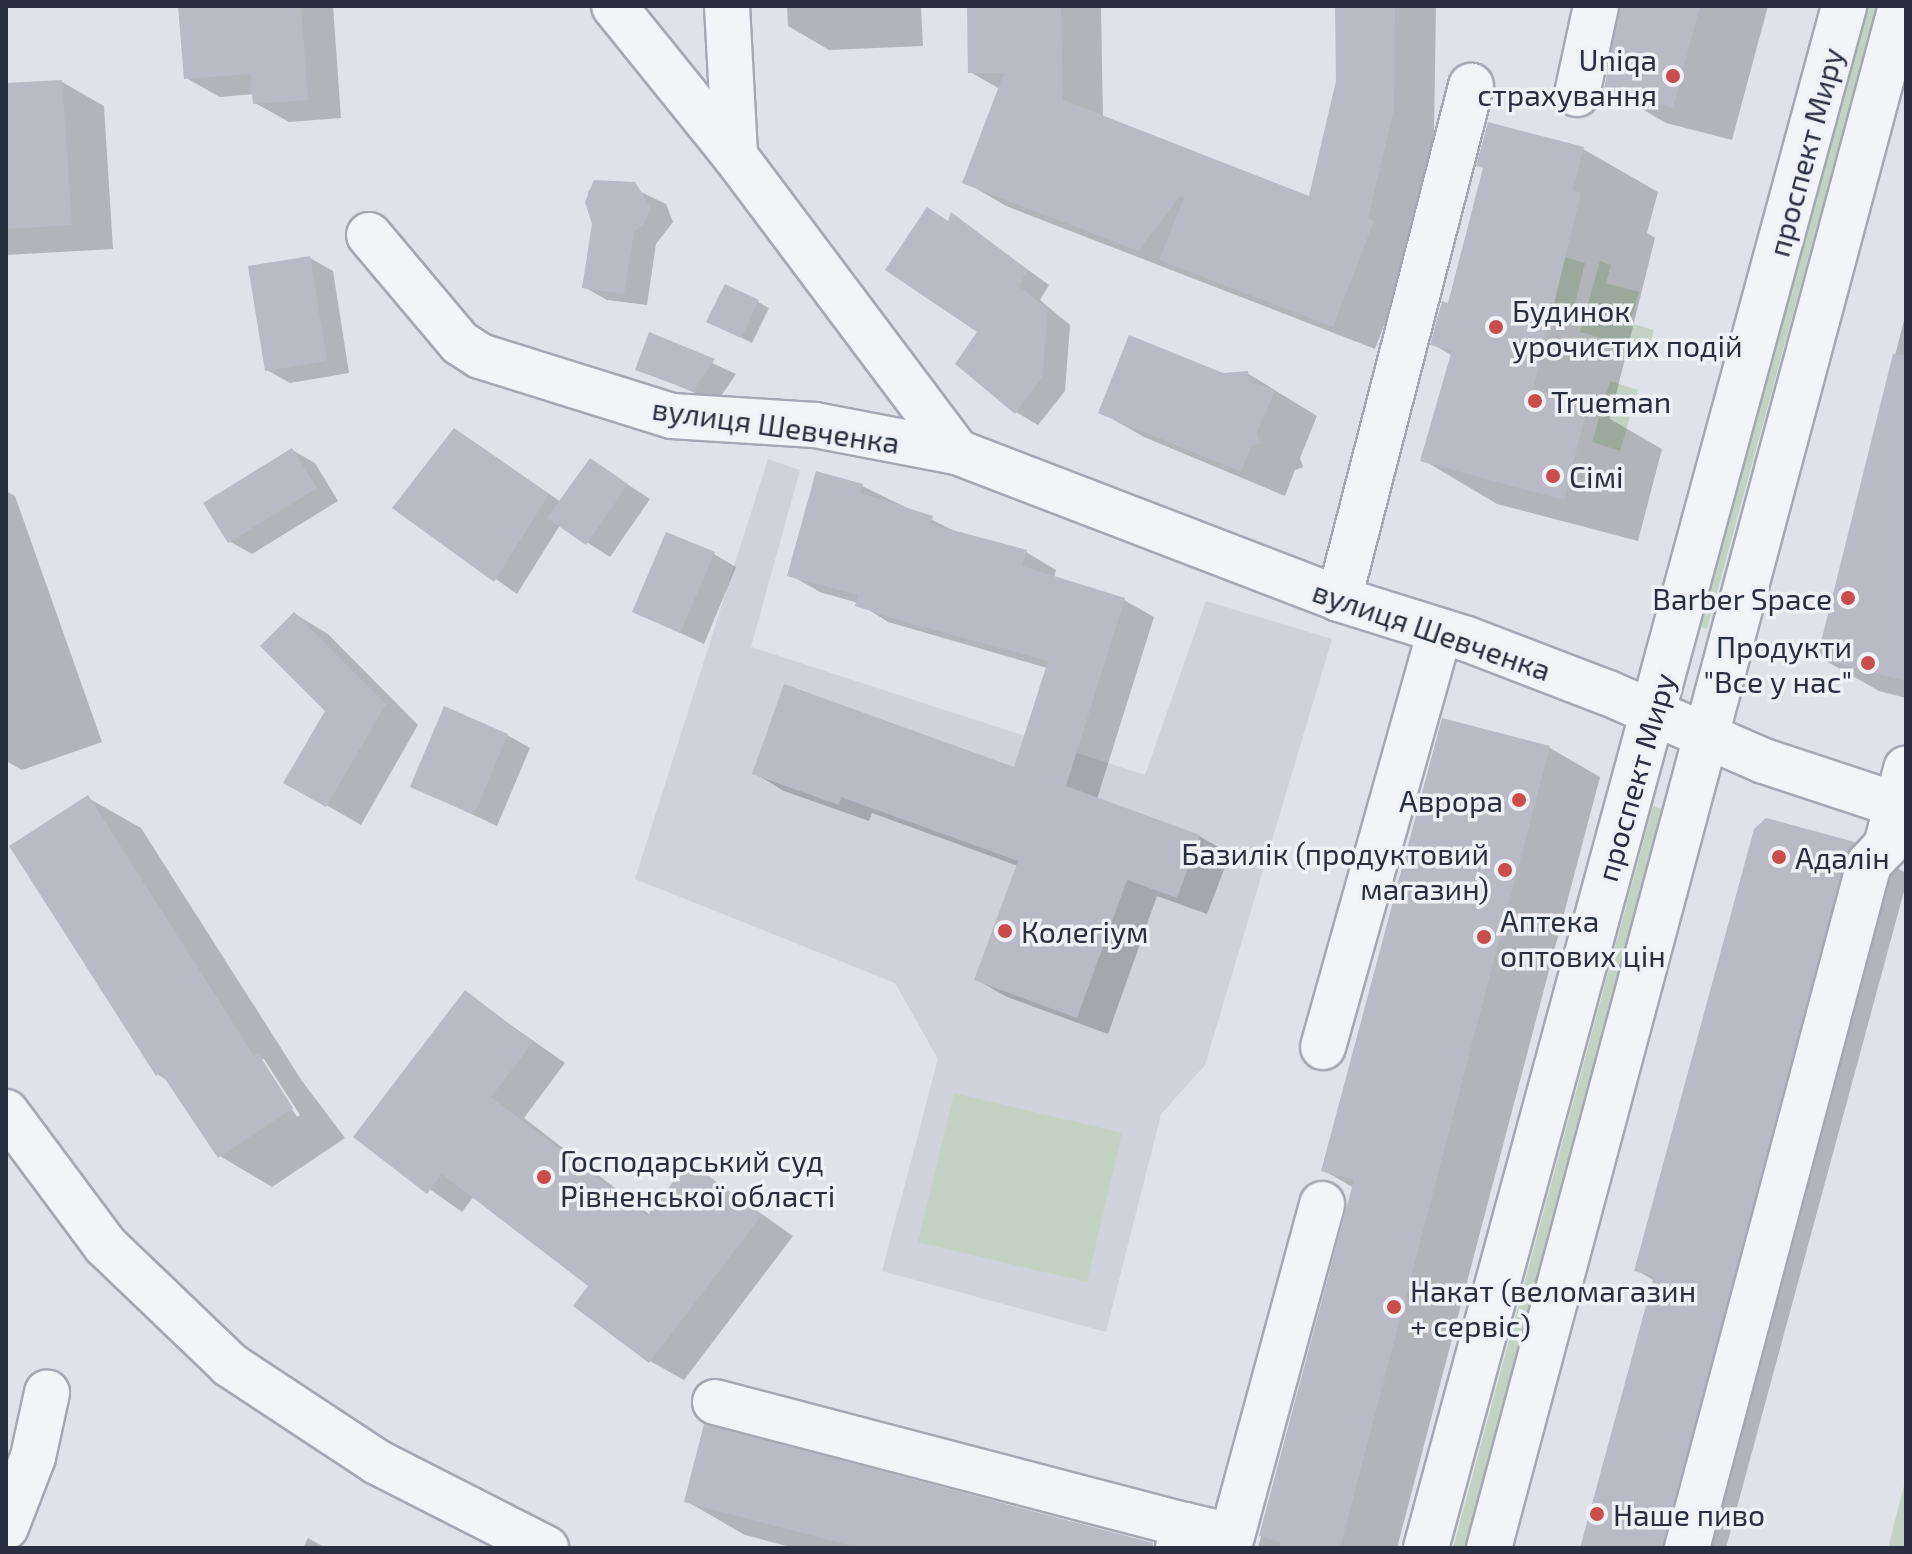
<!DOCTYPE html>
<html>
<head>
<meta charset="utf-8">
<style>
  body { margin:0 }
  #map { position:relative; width:1912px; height:1554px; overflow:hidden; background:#e0e2e9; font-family:"Exo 2",sans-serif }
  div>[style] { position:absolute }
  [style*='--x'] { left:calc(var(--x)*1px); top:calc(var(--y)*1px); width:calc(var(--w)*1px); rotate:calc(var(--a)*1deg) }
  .built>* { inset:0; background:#cfd1db }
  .green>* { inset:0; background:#c3d2c2 }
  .shadow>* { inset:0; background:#0003 }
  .building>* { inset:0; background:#b8bbc5 }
  .roads { filter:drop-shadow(2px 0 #a5a8b3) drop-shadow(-2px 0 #a5a8b3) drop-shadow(0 2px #a5a8b3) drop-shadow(0 -2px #a5a8b3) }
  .minor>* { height:44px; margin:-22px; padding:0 22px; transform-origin:22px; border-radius:22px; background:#f3f4f7 }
  .dots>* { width:22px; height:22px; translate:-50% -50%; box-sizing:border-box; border:4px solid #f0f1f6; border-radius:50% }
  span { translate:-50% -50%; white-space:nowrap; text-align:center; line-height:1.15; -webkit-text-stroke:7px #f0f1f6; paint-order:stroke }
  .poi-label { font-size:30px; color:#292e40 }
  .right { translate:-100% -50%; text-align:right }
  .left { translate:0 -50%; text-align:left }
  .street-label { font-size:30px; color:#292e40 }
  .frame { position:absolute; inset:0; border:8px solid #292e40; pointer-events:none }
</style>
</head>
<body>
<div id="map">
  <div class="built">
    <div style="clip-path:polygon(768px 459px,800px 470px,751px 647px,1145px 775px,1206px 601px,1332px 639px,1205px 1065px,1161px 1114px,1106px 1332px,882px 1271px,938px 1059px,895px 983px,635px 879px)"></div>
  </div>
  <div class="green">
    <div style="clip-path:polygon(1865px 6px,1877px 6px,1707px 629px,1697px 626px)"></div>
    <div style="clip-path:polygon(1564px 257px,1585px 263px,1570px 323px,1551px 318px,1553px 310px,1540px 307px)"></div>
    <div style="clip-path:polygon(1600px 261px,1611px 265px,1606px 283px,1639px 292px,1630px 323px,1654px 330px,1648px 351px,1580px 332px)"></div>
    <div style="clip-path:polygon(1610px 381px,1638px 390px,1620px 451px,1592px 442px)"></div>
    <div style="clip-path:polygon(1653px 806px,1662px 809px,1465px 1548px,1453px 1548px)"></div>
    <div style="clip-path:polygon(954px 1093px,1122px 1133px,1087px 1282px,918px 1242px)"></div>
    <div style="clip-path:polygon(1906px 1478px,1906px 1548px,1888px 1548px)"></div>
  </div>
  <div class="shadow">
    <div style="clip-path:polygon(180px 6px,333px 6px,341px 118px,289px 122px,255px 103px,254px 94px,220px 97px,186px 78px)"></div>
    <div style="clip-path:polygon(787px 6px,921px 6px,923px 46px,829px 50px,788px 26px)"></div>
    <div style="clip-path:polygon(969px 6px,1101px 6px,1103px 118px,1311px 198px,1338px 82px,1337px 6px,1436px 6px,1434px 133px,1408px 243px,1414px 246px,1375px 349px,1006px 206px,965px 182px,1000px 89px,970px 72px)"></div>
    <div style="clip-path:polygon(1621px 6px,1768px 6px,1732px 140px,1666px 123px,1606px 88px)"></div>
    <div style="clip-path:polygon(62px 82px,104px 106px,113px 249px,6px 255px,6px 85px)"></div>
    <div style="clip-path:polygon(1583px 149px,1658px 192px,1647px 233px,1655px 238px,1610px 419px,1662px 449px,1638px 541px,1497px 504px,1423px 460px,1453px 356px,1432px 344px,1450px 305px)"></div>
    <div style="clip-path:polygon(595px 182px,620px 182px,666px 204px,673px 222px,656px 244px,647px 305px,607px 300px,584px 287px,594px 224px,588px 192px)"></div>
    <div style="clip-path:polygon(952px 215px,1049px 285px,1040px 300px,1070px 325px,1065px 391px,1038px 425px,1016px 412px,980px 331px)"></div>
    <div style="clip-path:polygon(310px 258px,333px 271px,349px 373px,290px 383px,267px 370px)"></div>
    <div style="clip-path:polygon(758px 302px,769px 308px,752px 343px,720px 327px)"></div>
    <div style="clip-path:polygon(1906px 312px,1906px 698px,1879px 691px,1819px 657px)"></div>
    <div style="clip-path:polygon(650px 335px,736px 374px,717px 402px,638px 369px)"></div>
    <div style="clip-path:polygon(1247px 373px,1317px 416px,1300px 458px,1303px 467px,1295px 470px,1285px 496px,1144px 437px,1100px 412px,1222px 375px)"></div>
    <div style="clip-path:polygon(477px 444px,561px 502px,590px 460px,650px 499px,610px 557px,560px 525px,517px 594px,395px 508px)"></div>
    <div style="clip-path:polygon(292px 450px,315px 463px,338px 501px,252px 554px,229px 541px)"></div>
    <div style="clip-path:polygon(862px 486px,961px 534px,1026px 552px,1056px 570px,1054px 578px,1124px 600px,1154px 617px,1097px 799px,1199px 836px,1230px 854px,1207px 914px,1157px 896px,1108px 1034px,1007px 997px,977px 980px,1018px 866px,872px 813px,869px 821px,784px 791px,754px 773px,1016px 770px,1047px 668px,888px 622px,858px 603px,820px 592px,790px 575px)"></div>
    <div style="clip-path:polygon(6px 491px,15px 496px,102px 742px,22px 770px,6px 761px)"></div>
    <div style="clip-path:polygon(714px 554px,736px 567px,704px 644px,634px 611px)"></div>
    <div style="clip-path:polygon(295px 614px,328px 634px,418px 725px,361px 825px,286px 782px,328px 711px)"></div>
    <div style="clip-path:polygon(1444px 720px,1550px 748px,1600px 777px,1397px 1548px,1258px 1548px,1354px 1188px,1323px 1170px)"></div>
    <div style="clip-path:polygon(507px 735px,530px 748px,497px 826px,412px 786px)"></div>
    <div style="clip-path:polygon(evenodd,88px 798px,141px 828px,302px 1081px,345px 1138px,272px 1187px,220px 1156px,170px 1082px,157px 1074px,88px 798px,259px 1059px,264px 1059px,300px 1115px,297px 1117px,259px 1059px)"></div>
    <div style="clip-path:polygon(1766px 820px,1855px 844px,1906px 873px,1906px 884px,1726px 1548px,1582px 1548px,1655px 1281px,1636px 1270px)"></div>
    <div style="clip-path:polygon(465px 993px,565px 1063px,524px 1118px,650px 1215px,689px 1163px,793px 1236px,684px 1380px,650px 1361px,591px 1285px,474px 1196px,462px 1212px,356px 1137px)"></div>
    <div style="clip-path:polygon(686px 1501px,1148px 1548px,794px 1548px,745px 1535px)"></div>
    <div style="clip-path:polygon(308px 1538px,326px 1548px,303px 1548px)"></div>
  </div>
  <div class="building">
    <div style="clip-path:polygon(178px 6px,301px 6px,308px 100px,253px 104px,250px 74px,184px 79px)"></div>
    <div style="clip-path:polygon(967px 6px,1061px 6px,1063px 100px,1309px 196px,1336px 81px,1335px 6px,1395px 6px,1394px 109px,1368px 218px,1374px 221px,1333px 327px,1159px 260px,1184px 198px,1180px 196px,1138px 251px,962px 183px,1004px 73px,968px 73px)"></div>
    <div style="clip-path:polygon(1620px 6px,1700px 6px,1673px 108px,1604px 89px)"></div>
    <div style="clip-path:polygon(62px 80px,72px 225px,6px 229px,6px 83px)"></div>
    <div style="clip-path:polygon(1488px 122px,1584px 147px,1573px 190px,1581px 193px,1533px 389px,1588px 404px,1564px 500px,1420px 461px,1452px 350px,1430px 345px,1442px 301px,1448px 303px,1483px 168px,1476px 166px)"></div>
    <div style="clip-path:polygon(594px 180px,635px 182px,651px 208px,644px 224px,634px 232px,624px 294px,582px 288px,592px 224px,585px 202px)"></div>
    <div style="clip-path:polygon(927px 207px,948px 221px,951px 212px,1028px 270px,1019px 286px,1048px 310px,1042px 377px,1015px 414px,955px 364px,977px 332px,885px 270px)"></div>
    <div style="clip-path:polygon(310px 256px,327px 361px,265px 371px,248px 266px)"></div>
    <div style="clip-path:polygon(725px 284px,759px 300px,741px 338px,706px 322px)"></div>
    <div style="clip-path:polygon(649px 332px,715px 359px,693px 391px,635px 370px)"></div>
    <div style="clip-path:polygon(1129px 335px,1223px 373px,1248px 371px,1250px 382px,1275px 390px,1257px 432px,1260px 443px,1252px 445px,1241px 472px,1098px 413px)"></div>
    <div style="clip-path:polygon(1893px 354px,1906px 356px,1906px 681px,1817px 658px)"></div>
    <div style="clip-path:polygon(454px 428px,549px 494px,494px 582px,392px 508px)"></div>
    <div style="clip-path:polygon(292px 448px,317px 488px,228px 543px,203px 503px)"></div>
    <div style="clip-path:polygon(590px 458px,628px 484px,586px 545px,547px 518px)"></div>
    <div style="clip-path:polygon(816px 471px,863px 484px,860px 493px,933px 516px,930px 524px,1027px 550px,1022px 566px,1125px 598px,1066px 786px,1200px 835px,1177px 898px,1127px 880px,1077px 1018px,974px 980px,1018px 861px,841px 797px,839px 805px,752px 774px,784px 684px,1014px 767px,1048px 661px,902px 621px,855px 606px,858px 595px,787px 576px)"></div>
    <div style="clip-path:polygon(666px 532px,715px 552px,680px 633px,632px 612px)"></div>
    <div style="clip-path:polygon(294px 612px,386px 704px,326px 807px,283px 783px,325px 711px,260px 646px)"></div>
    <div style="clip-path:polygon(444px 706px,508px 734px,474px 815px,410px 787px)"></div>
    <div style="clip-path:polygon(1442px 718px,1550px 746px,1340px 1548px,1279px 1548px,1280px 1542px,1259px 1536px,1354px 1180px,1321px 1171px)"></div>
    <div style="clip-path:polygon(88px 795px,254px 1056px,258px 1053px,293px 1108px,218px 1158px,161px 1073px,156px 1076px,9px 846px)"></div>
    <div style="clip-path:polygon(1766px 818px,1855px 842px,1845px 858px,1663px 1548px,1580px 1548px,1654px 1276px,1634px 1271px,1754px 829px)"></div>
    <div style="clip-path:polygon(465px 990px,533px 1042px,491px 1097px,647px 1216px,689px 1161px,761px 1216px,649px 1363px,573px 1306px,588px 1286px,442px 1174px,427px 1194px,353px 1137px)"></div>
    <div style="clip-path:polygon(704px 1424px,1153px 1543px,1153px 1548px,860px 1548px,684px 1502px)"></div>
  </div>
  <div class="roads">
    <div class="minor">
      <div style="--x:614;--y:6;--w:193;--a:51.1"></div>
      <div style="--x:735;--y:156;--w:370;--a:53.1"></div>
      <div style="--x:957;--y:452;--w:409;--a:21"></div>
      <div style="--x:1339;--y:599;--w:134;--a:17.4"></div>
      <div style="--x:1467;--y:639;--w:151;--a:21"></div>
      <div style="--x:1608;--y:693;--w:170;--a:23.6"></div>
      <div style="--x:1764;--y:761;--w:150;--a:18.3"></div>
      <div style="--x:727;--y:6;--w:150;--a:86.9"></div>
      <div style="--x:1577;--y:94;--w:90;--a:-77.8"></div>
      <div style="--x:369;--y:235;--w:141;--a:49.9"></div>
      <div style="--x:460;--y:343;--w:24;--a:33"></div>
      <div style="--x:480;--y:356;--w:201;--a:17.4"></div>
      <div style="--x:672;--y:416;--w:143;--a:3.6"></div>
      <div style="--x:815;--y:425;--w:145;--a:10.8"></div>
      <div style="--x:1339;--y:599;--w:530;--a:-75.57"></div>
      <div style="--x:1323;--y:1047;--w:432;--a:-74.3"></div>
      <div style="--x:6;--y:1112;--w:166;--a:53.3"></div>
      <div style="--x:105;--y:1245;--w:173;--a:43.8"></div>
      <div style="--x:230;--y:1365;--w:176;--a:33.4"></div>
      <div style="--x:377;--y:1462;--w:190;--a:27"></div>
      <div style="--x:715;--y:1402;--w:486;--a:14.7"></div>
      <div style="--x:1185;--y:1525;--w:24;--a:107"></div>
      <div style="--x:1185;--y:1525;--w:48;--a:13.2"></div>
      <div style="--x:1232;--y:1536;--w:344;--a:-74.8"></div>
      <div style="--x:6;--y:1527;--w:75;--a:-68.9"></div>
      <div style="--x:33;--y:1457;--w:66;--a:-77.7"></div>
      <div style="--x:1426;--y:1548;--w:1598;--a:-74.83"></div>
      <div style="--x:1489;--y:1548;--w:1596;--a:-75.04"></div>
      <div style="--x:1687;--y:1548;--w:708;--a:-75.1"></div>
      <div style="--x:1869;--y:864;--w:25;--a:-47"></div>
      <div style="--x:1886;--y:846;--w:80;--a:-75.4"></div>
    </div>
  </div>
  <div class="dots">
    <div style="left:1673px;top:76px;background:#c94d4a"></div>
    <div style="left:1496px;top:327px;background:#c94d4a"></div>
    <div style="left:1535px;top:401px;background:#c94d4a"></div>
    <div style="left:1553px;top:476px;background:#c94d4a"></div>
    <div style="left:1848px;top:598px;background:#c94d4a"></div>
    <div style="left:1868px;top:663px;background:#c94d4a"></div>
    <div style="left:1519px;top:800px;background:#c94d4a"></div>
    <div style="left:1779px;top:857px;background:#c94d4a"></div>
    <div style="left:1505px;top:870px;background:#c94d4a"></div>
    <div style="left:1005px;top:931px;background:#c94d4a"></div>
    <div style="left:1484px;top:937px;background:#c94d4a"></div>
    <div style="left:544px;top:1177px;background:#c94d4a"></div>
    <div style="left:1394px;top:1307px;background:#c94d4a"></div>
    <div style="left:1597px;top:1514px;background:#c94d4a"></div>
  </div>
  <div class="poi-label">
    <span class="right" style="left:1657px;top:76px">Uniqa<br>страхування</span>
    <span class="left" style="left:1512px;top:327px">Будинок<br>урочистих подій</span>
    <span class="left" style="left:1551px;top:401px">Trueman</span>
    <span class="left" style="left:1569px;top:476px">Сімі</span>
    <span class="right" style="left:1832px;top:598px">Barber Space</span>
    <span class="right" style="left:1852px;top:663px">Продукти<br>"Все у нас"</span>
    <span class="right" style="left:1503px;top:800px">Аврора</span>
    <span class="right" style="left:1489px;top:870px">Базилік (продуктовий<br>магазин)</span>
    <span class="left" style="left:1795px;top:857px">Адалін</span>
    <span class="left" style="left:1500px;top:937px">Аптека<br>оптових цін</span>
    <span class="left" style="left:1021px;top:931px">Колегіум</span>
    <span class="left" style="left:560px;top:1177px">Господарський суд<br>Рівненської області</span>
    <span class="left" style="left:1410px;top:1307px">Накат (веломагазин<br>+ сервіс)</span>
    <span class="left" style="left:1613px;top:1514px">Наше пиво</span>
  </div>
  <div class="street-label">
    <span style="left:1805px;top:152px;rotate:-75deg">проспект Миру</span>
    <span style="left:776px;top:425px;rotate:8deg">вулиця Шевченка</span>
    <span style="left:1432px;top:630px;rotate:19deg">вулиця Шевченка</span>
    <span style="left:1635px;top:777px;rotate:-74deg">проспект Миру</span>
  </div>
  <div class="frame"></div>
</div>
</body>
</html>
